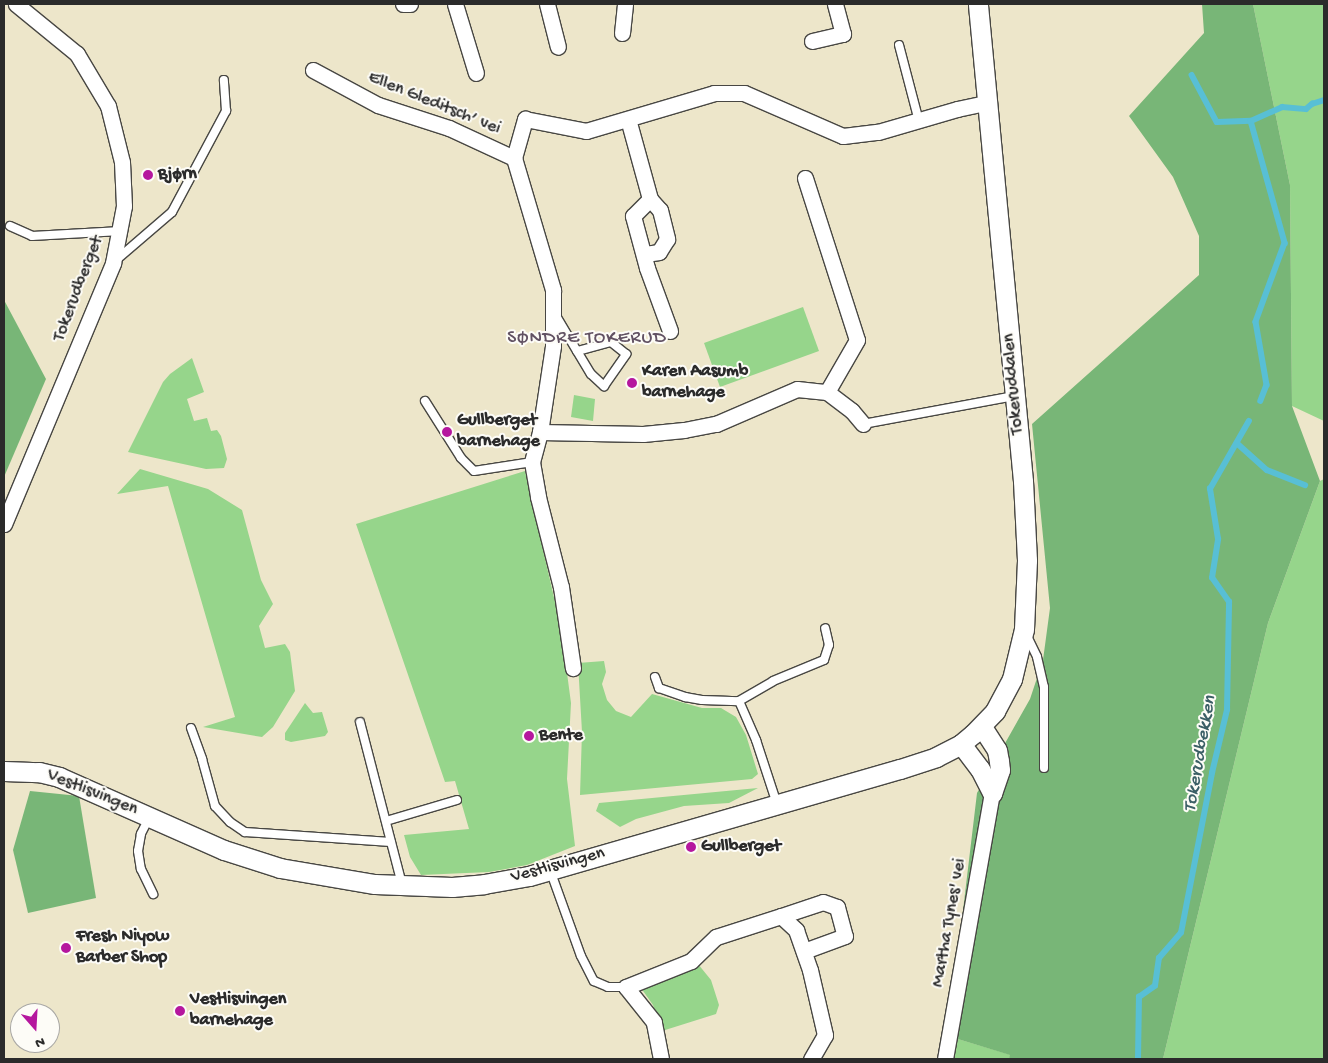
<!DOCTYPE html>
<html>
<head>
<meta charset="utf-8">
<style>
  body { margin:0 }
  #map { position:relative; width:1328px; height:1063px; overflow:hidden; background:#ede6ca; font-family:"Gochi Hand",sans-serif }
  div>[style] { position:absolute }
  [style*='--x'] { left:calc(var(--x)*1px); top:calc(var(--y)*1px); width:calc(var(--w)*1px); rotate:calc(var(--a)*1deg) }
  .green>* { inset:0; background:#96d58b }
  .forest>* { inset:0; background:#78b677 }
  .stream>* { height:5.5px; margin:-2.75px; padding:0 2.75px; transform-origin:2.75px; border-radius:2.75px; background:#58bfd5 }
  .roads { filter:drop-shadow(1px 0 #484743) drop-shadow(-1px 0 #484743) drop-shadow(0 1px #484743) drop-shadow(0 -1px #484743) }
  .service>* { height:8px; margin:-4px; padding:0 4px; transform-origin:4px; border-radius:4px; background:#fff }
  .minor>* { height:15px; margin:-7.5px; padding:0 7.5px; transform-origin:7.5px; border-radius:7.5px; background:#fff }
  .tertiary>* { height:19px; margin:-9.5px; padding:0 9.5px; transform-origin:9.5px; border-radius:9.5px; background:#fff }
  .dots>* { width:14px; height:14px; translate:-50% -50%; box-sizing:border-box; border:2px solid #fdfcf7; border-radius:50% }
  span { translate:-50% -50%; white-space:nowrap; text-align:center; line-height:1.15; -webkit-text-stroke:4px #fdfcf7; paint-order:stroke }
  .street-label { font-size:18px; color:#2b2b2b }
  .poi-label { font-size:18px; color:#2b2b2b; font-weight:700 }
  .left { translate:0 -50%; text-align:left }
  .neighbourhood-label { font-size:19px; color:#625263; letter-spacing:1px }
  .water-label { font-size:19px; color:#3b5f66; font-style:italic }
  .frame { position:absolute; inset:0; border:5px solid #2b2b2b; pointer-events:none }
  .north { position:absolute; left:10px; top:1003px; width:50px; height:50px; box-sizing:border-box; background:#fdfcf7; border:1px solid #a9a8a5; border-radius:50%; rotate:161deg; font-size:14px; font-weight:700; line-height:20px; text-align:center; color:#2b2b2b }
  .north::after { content:''; display:block; margin:auto; width:18px; height:22px; background:#b5179e; clip-path:polygon(50% 0,100% 100%,50% 72%,0 100%) }
</style>
</head>
<body>
<div id="map">
  <div class="green">
    <div style="clip-path:polygon(1253px 4px,1324px 4px,1324px 421px,1292px 406px,1290px 185px)"></div>
    <div style="clip-path:polygon(803px 307px,819px 351px,720px 387px,704px 343px)"></div>
    <div style="clip-path:polygon(192px 358px,204px 392px,187px 399px,194px 421px,207px 418px,211px 431px,217px 430px,221px 436px,227px 459px,224px 468px,206px 469px,128px 452px,163px 382px,170px 374px)"></div>
    <div style="clip-path:polygon(574px 395px,595px 399px,593px 421px,571px 417px)"></div>
    <div style="clip-path:polygon(140px 469px,208px 489px,242px 510px,261px 580px,273px 604px,259px 626px,265px 648px,285px 644px,290px 652px,295px 691px,273px 727px,262px 737px,203px 727px,235px 717px,168px 486px,117px 494px)"></div>
    <div style="clip-path:polygon(525px 471px,561px 628px,571px 703px,567px 779px,575px 846px,527px 865px,489px 872px,421px 875px,410px 857px,404px 835px,469px 829px,455px 781px,445px 782px,356px 524px)"></div>
    <div style="clip-path:polygon(1324px 479px,1324px 1059px,1163px 1059px,1268px 623px,1320px 481px)"></div>
    <div style="clip-path:polygon(604px 661px,606px 672px,602px 684px,607px 700px,616px 711px,631px 717px,652px 694px,702px 708px,721px 708px,736px 717px,746px 735px,758px 774px,752px 779px,580px 795px,582px 732px,578px 663px)"></div>
    <div style="clip-path:polygon(305px 703px,313px 713px,322px 712px,328px 732px,325px 736px,291px 742px,285px 740px,285px 733px)"></div>
    <div style="clip-path:polygon(758px 788px,729px 803px,684px 806px,636px 819px,620px 827px,596px 811px,599px 803px)"></div>
    <div style="clip-path:polygon(698px 964px,711px 980px,719px 1005px,716px 1014px,662px 1031px,653px 1005px,641px 988px)"></div>
    <div style="clip-path:polygon(948px 1036px,1011px 1055px,1009px 1059px,945px 1059px)"></div>
  </div>
  <div class="forest">
    <div style="clip-path:polygon(1202px 4px,1253px 4px,1290px 185px,1292px 406px,1320px 481px,1268px 623px,1163px 1059px,1009px 1059px,1010px 1055px,948px 1036px,977px 793px,1030px 699px,1043px 660px,1050px 608px,1032px 424px,1199px 275px,1199px 236px,1173px 177px,1129px 116px,1204px 33px)"></div>
    <div style="clip-path:polygon(4px 300px,46px 379px,4px 477px)"></div>
    <div style="clip-path:polygon(30px 791px,79px 796px,96px 898px,28px 913px,13px 850px)"></div>
  </div>
  <div class="stream">
    <div style="--x:1192;--y:75;--w:53;--a:62"></div>
    <div style="--x:1217;--y:122;--w:34;--a:-2"></div>
    <div style="--x:1251;--y:121;--w:127;--a:74.4"></div>
    <div style="--x:1285;--y:243;--w:84;--a:110.2"></div>
    <div style="--x:1256;--y:322;--w:64;--a:80.1"></div>
    <div style="--x:1267;--y:385;--w:17;--a:111"></div>
    <div style="--x:1251;--y:121;--w:34;--a:-24"></div>
    <div style="--x:1282;--y:107;--w:24;--a:5"></div>
    <div style="--x:1306;--y:109;--w:8;--a:-40"></div>
    <div style="--x:1312;--y:104;--w:13;--a:-18"></div>
    <div style="--x:1237;--y:443;--w:40;--a:42"></div>
    <div style="--x:1267;--y:470;--w:41;--a:21.5"></div>
    <div style="--x:1138;--y:1059;--w:62;--a:-89.1"></div>
    <div style="--x:1139;--y:997;--w:19;--a:-35"></div>
    <div style="--x:1155;--y:986;--w:28;--a:-82"></div>
    <div style="--x:1159;--y:958;--w:33;--a:-49"></div>
    <div style="--x:1181;--y:933;--w:163;--a:-79"></div>
    <div style="--x:1212;--y:773;--w:65;--a:-76.6"></div>
    <div style="--x:1227;--y:710;--w:108;--a:-88.9"></div>
    <div style="--x:1229;--y:602;--w:29;--a:-125"></div>
    <div style="--x:1212;--y:578;--w:39;--a:-81"></div>
    <div style="--x:1218;--y:539;--w:51;--a:-99.1"></div>
    <div style="--x:1210;--y:489;--w:78;--a:-60.2"></div>
  </div>
  <div class="roads">
    <div class="service">
      <div style="--x:899;--y:45;--w:79;--a:75.3"></div>
      <div style="--x:10;--y:226;--w:24;--a:24"></div>
      <div style="--x:32;--y:236;--w:89;--a:-3.2"></div>
      <div style="--x:115;--y:261;--w:75;--a:-40.7"></div>
      <div style="--x:172;--y:212;--w:115;--a:-61.9"></div>
      <div style="--x:226;--y:111;--w:31;--a:-94"></div>
      <div style="--x:555;--y:314;--w:43;--a:59.3"></div>
      <div style="--x:577;--y:351;--w:27;--a:59"></div>
      <div style="--x:591;--y:374;--w:18;--a:43"></div>
      <div style="--x:604;--y:386;--w:39;--a:-55"></div>
      <div style="--x:626;--y:354;--w:19;--a:-141"></div>
      <div style="--x:611;--y:342;--w:35;--a:165"></div>
      <div style="--x:425;--y:401;--w:67;--a:57.7"></div>
      <div style="--x:461;--y:458;--w:18;--a:45"></div>
      <div style="--x:474;--y:471;--w:59;--a:-8.8"></div>
      <div style="--x:863;--y:424;--w:154;--a:-10.5"></div>
      <div style="--x:1026;--y:634;--w:25;--a:64"></div>
      <div style="--x:1037;--y:657;--w:31;--a:77"></div>
      <div style="--x:1044;--y:687;--w:81;--a:90"></div>
      <div style="--x:655;--y:677;--w:12;--a:70"></div>
      <div style="--x:659;--y:688;--w:28;--a:19"></div>
      <div style="--x:685;--y:697;--w:17;--a:10"></div>
      <div style="--x:702;--y:700;--w:37;--a:2"></div>
      <div style="--x:739;--y:701;--w:39;--a:-30"></div>
      <div style="--x:773;--y:681;--w:55;--a:-22.4"></div>
      <div style="--x:824;--y:660;--w:16;--a:-72"></div>
      <div style="--x:829;--y:645;--w:17;--a:-103"></div>
      <div style="--x:739;--y:701;--w:43;--a:66.4"></div>
      <div style="--x:756;--y:740;--w:67;--a:71.8"></div>
      <div style="--x:360;--y:722;--w:167;--a:75.5"></div>
      <div style="--x:191;--y:728;--w:33;--a:70"></div>
      <div style="--x:202;--y:759;--w:49;--a:74.5"></div>
      <div style="--x:215;--y:806;--w:22;--a:47"></div>
      <div style="--x:230;--y:822;--w:18;--a:34"></div>
      <div style="--x:245;--y:832;--w:146;--a:3.9"></div>
      <div style="--x:149;--y:818;--w:18;--a:117"></div>
      <div style="--x:141;--y:834;--w:17;--a:100"></div>
      <div style="--x:138;--y:851;--w:18;--a:81"></div>
      <div style="--x:141;--y:869;--w:28;--a:64"></div>
      <div style="--x:386;--y:821;--w:74;--a:-16.5"></div>
      <div style="--x:550;--y:870;--w:91;--a:70.2"></div>
      <div style="--x:581;--y:956;--w:28;--a:63"></div>
      <div style="--x:594;--y:981;--w:15;--a:23"></div>
      <div style="--x:608;--y:987;--w:18;--a:0"></div>
    </div>
    <div class="minor">
      <div style="--x:403;--y:4;--w:7;--a:0"></div>
      <div style="--x:455;--y:4;--w:72;--a:73.1"></div>
      <div style="--x:547;--y:4;--w:44;--a:75.7"></div>
      <div style="--x:622;--y:33;--w:29;--a:-84"></div>
      <div style="--x:812;--y:41;--w:32;--a:-13"></div>
      <div style="--x:843;--y:34;--w:31;--a:-105"></div>
      <div style="--x:313;--y:70;--w:74;--a:28.3"></div>
      <div style="--x:378;--y:105;--w:75;--a:17.9"></div>
      <div style="--x:449;--y:128;--w:72;--a:24.8"></div>
      <div style="--x:514;--y:158;--w:138;--a:73.5"></div>
      <div style="--x:553;--y:290;--w:56;--a:90"></div>
      <div style="--x:553;--y:346;--w:87;--a:98.6"></div>
      <div style="--x:540;--y:432;--w:31;--a:105"></div>
      <div style="--x:532;--y:462;--w:36;--a:80"></div>
      <div style="--x:538;--y:497;--w:93;--a:75.7"></div>
      <div style="--x:561;--y:587;--w:82;--a:81.6"></div>
      <div style="--x:628;--y:119;--w:83;--a:74.6"></div>
      <div style="--x:650;--y:199;--w:15;--a:48"></div>
      <div style="--x:660;--y:210;--w:30;--a:76"></div>
      <div style="--x:667;--y:239;--w:15;--a:122"></div>
      <div style="--x:659;--y:252;--w:14;--a:172"></div>
      <div style="--x:514;--y:158;--w:41;--a:-74.2"></div>
      <div style="--x:525;--y:119;--w:62;--a:11.1"></div>
      <div style="--x:586;--y:131;--w:134;--a:-16.5"></div>
      <div style="--x:714;--y:93;--w:30;--a:0"></div>
      <div style="--x:744;--y:93;--w:108;--a:23.5"></div>
      <div style="--x:843;--y:136;--w:35;--a:-7"></div>
      <div style="--x:878;--y:132;--w:82;--a:-16.2"></div>
      <div style="--x:957;--y:109;--w:30;--a:-12"></div>
      <div style="--x:805;--y:178;--w:170;--a:72.2"></div>
      <div style="--x:857;--y:340;--w:60;--a:120"></div>
      <div style="--x:650;--y:199;--w:24;--a:135"></div>
      <div style="--x:633;--y:216;--w:54;--a:74.9"></div>
      <div style="--x:647;--y:268;--w:67;--a:69.9"></div>
      <div style="--x:540;--y:432;--w:103;--a:1.1"></div>
      <div style="--x:643;--y:434;--w:41;--a:-5.6"></div>
      <div style="--x:684;--y:430;--w:33;--a:-11"></div>
      <div style="--x:716;--y:424;--w:88;--a:-23.4"></div>
      <div style="--x:797;--y:389;--w:30;--a:6"></div>
      <div style="--x:827;--y:392;--w:31;--a:37"></div>
      <div style="--x:852;--y:411;--w:17;--a:50"></div>
      <div style="--x:4;--y:524;--w:283;--a:-67.3"></div>
      <div style="--x:113;--y:263;--w:58;--a:-79.1"></div>
      <div style="--x:124;--y:206;--w:44;--a:-92.6"></div>
      <div style="--x:122;--y:162;--w:58;--a:-104"></div>
      <div style="--x:108;--y:106;--w:61;--a:-120.8"></div>
      <div style="--x:77;--y:54;--w:79;--a:-140.7"></div>
      <div style="--x:781;--y:916;--w:44;--a:-18.4"></div>
      <div style="--x:823;--y:902;--w:15;--a:20"></div>
      <div style="--x:837;--y:907;--w:30;--a:75"></div>
      <div style="--x:845;--y:936;--w:44;--a:159.9"></div>
      <div style="--x:661;--y:1059;--w:38;--a:-101"></div>
      <div style="--x:654;--y:1022;--w:45;--a:-128.7"></div>
      <div style="--x:626;--y:987;--w:70;--a:-21.8"></div>
      <div style="--x:691;--y:961;--w:35;--a:-44"></div>
      <div style="--x:716;--y:937;--w:68;--a:-17.9"></div>
      <div style="--x:781;--y:916;--w:21;--a:43"></div>
      <div style="--x:796;--y:930;--w:42;--a:70.7"></div>
      <div style="--x:810;--y:970;--w:67;--a:77"></div>
      <div style="--x:825;--y:1035;--w:28;--a:120"></div>
      <div style="--x:945;--y:1059;--w:270;--a:-80"></div>
    </div>
    <div class="tertiary">
      <div style="--x:982;--y:727;--w:27;--a:57"></div>
      <div style="--x:997;--y:750;--w:11;--a:80"></div>
      <div style="--x:999;--y:761;--w:9;--a:84"></div>
      <div style="--x:1000;--y:770;--w:24;--a:109"></div>
      <div style="--x:961;--y:744;--w:31;--a:53"></div>
      <div style="--x:980;--y:769;--w:27;--a:63"></div>
      <div style="--x:4;--y:771;--w:35;--a:2"></div>
      <div style="--x:39;--y:772;--w:21;--a:14"></div>
      <div style="--x:59;--y:777;--w:180;--a:23.9"></div>
      <div style="--x:224;--y:850;--w:59;--a:17.8"></div>
      <div style="--x:280;--y:868;--w:96;--a:9.6"></div>
      <div style="--x:375;--y:884;--w:77;--a:2.2"></div>
      <div style="--x:452;--y:887;--w:32;--a:-5"></div>
      <div style="--x:484;--y:884;--w:46;--a:-10.1"></div>
      <div style="--x:529;--y:876;--w:386;--a:-16.1"></div>
      <div style="--x:900;--y:769;--w:38;--a:-18"></div>
      <div style="--x:936;--y:757;--w:28;--a:-27"></div>
      <div style="--x:961;--y:744;--w:16;--a:-40"></div>
      <div style="--x:973;--y:734;--w:32;--a:-46"></div>
      <div style="--x:995;--y:711;--w:36;--a:-62"></div>
      <div style="--x:1012;--y:679;--w:51;--a:-76.5"></div>
      <div style="--x:1024;--y:629;--w:69;--a:-87.5"></div>
      <div style="--x:1027;--y:560;--w:79;--a:-92.9"></div>
      <div style="--x:1023;--y:481;--w:479;--a:-95.4"></div>
    </div>
  </div>
  <div class="dots">
    <div style="left:148px;top:175px;background:#b5179e"></div>
    <div style="left:632px;top:383px;background:#b5179e"></div>
    <div style="left:447px;top:432px;background:#b5179e"></div>
    <div style="left:529px;top:736px;background:#b5179e"></div>
    <div style="left:691px;top:847px;background:#b5179e"></div>
    <div style="left:66px;top:948px;background:#b5179e"></div>
    <div style="left:180px;top:1011px;background:#b5179e"></div>
  </div>
  <div class="street-label">
    <span style="left:434px;top:104px;rotate:22deg">Ellen Gleditsch’ vei</span>
    <span style="left:79px;top:289px;rotate:-69deg">Tokerudberget</span>
    <span style="left:1014px;top:384px;rotate:-95deg">Tokeruddalen</span>
    <span style="left:92px;top:793px;rotate:22deg">Vestlisvingen</span>
    <span style="left:558px;top:866px;rotate:-15deg">Vestlisvingen</span>
    <span style="left:950px;top:923px;rotate:-80deg">Martha Tynes' vei</span>
  </div>
  <div class="poi-label">
    <span class="left" style="left:158px;top:175px">Bjørn</span>
    <span class="left" style="left:642px;top:383px">Karen Aasumb<br>barnehage</span>
    <span class="left" style="left:457px;top:432px">Gullberget<br>barnehage</span>
    <span class="left" style="left:539px;top:736px">Bente</span>
    <span class="left" style="left:701px;top:847px">Gullberget</span>
    <span class="left" style="left:76px;top:948px">Fresh Niyow<br>Barber Shop</span>
    <span class="left" style="left:190px;top:1011px">Vestlisvingen<br>barnehage</span>
  </div>
  <div class="neighbourhood-label">
    <span style="left:587px;top:339px">SØNDRE TOKERUD</span>
  </div>
  <div class="water-label">
    <span style="left:1201px;top:754px;rotate:-80deg">Tokerudbekken</span>
  </div>
  <div class="frame"></div>
  <div class="north">N</div>
</div>
</body>
</html>
